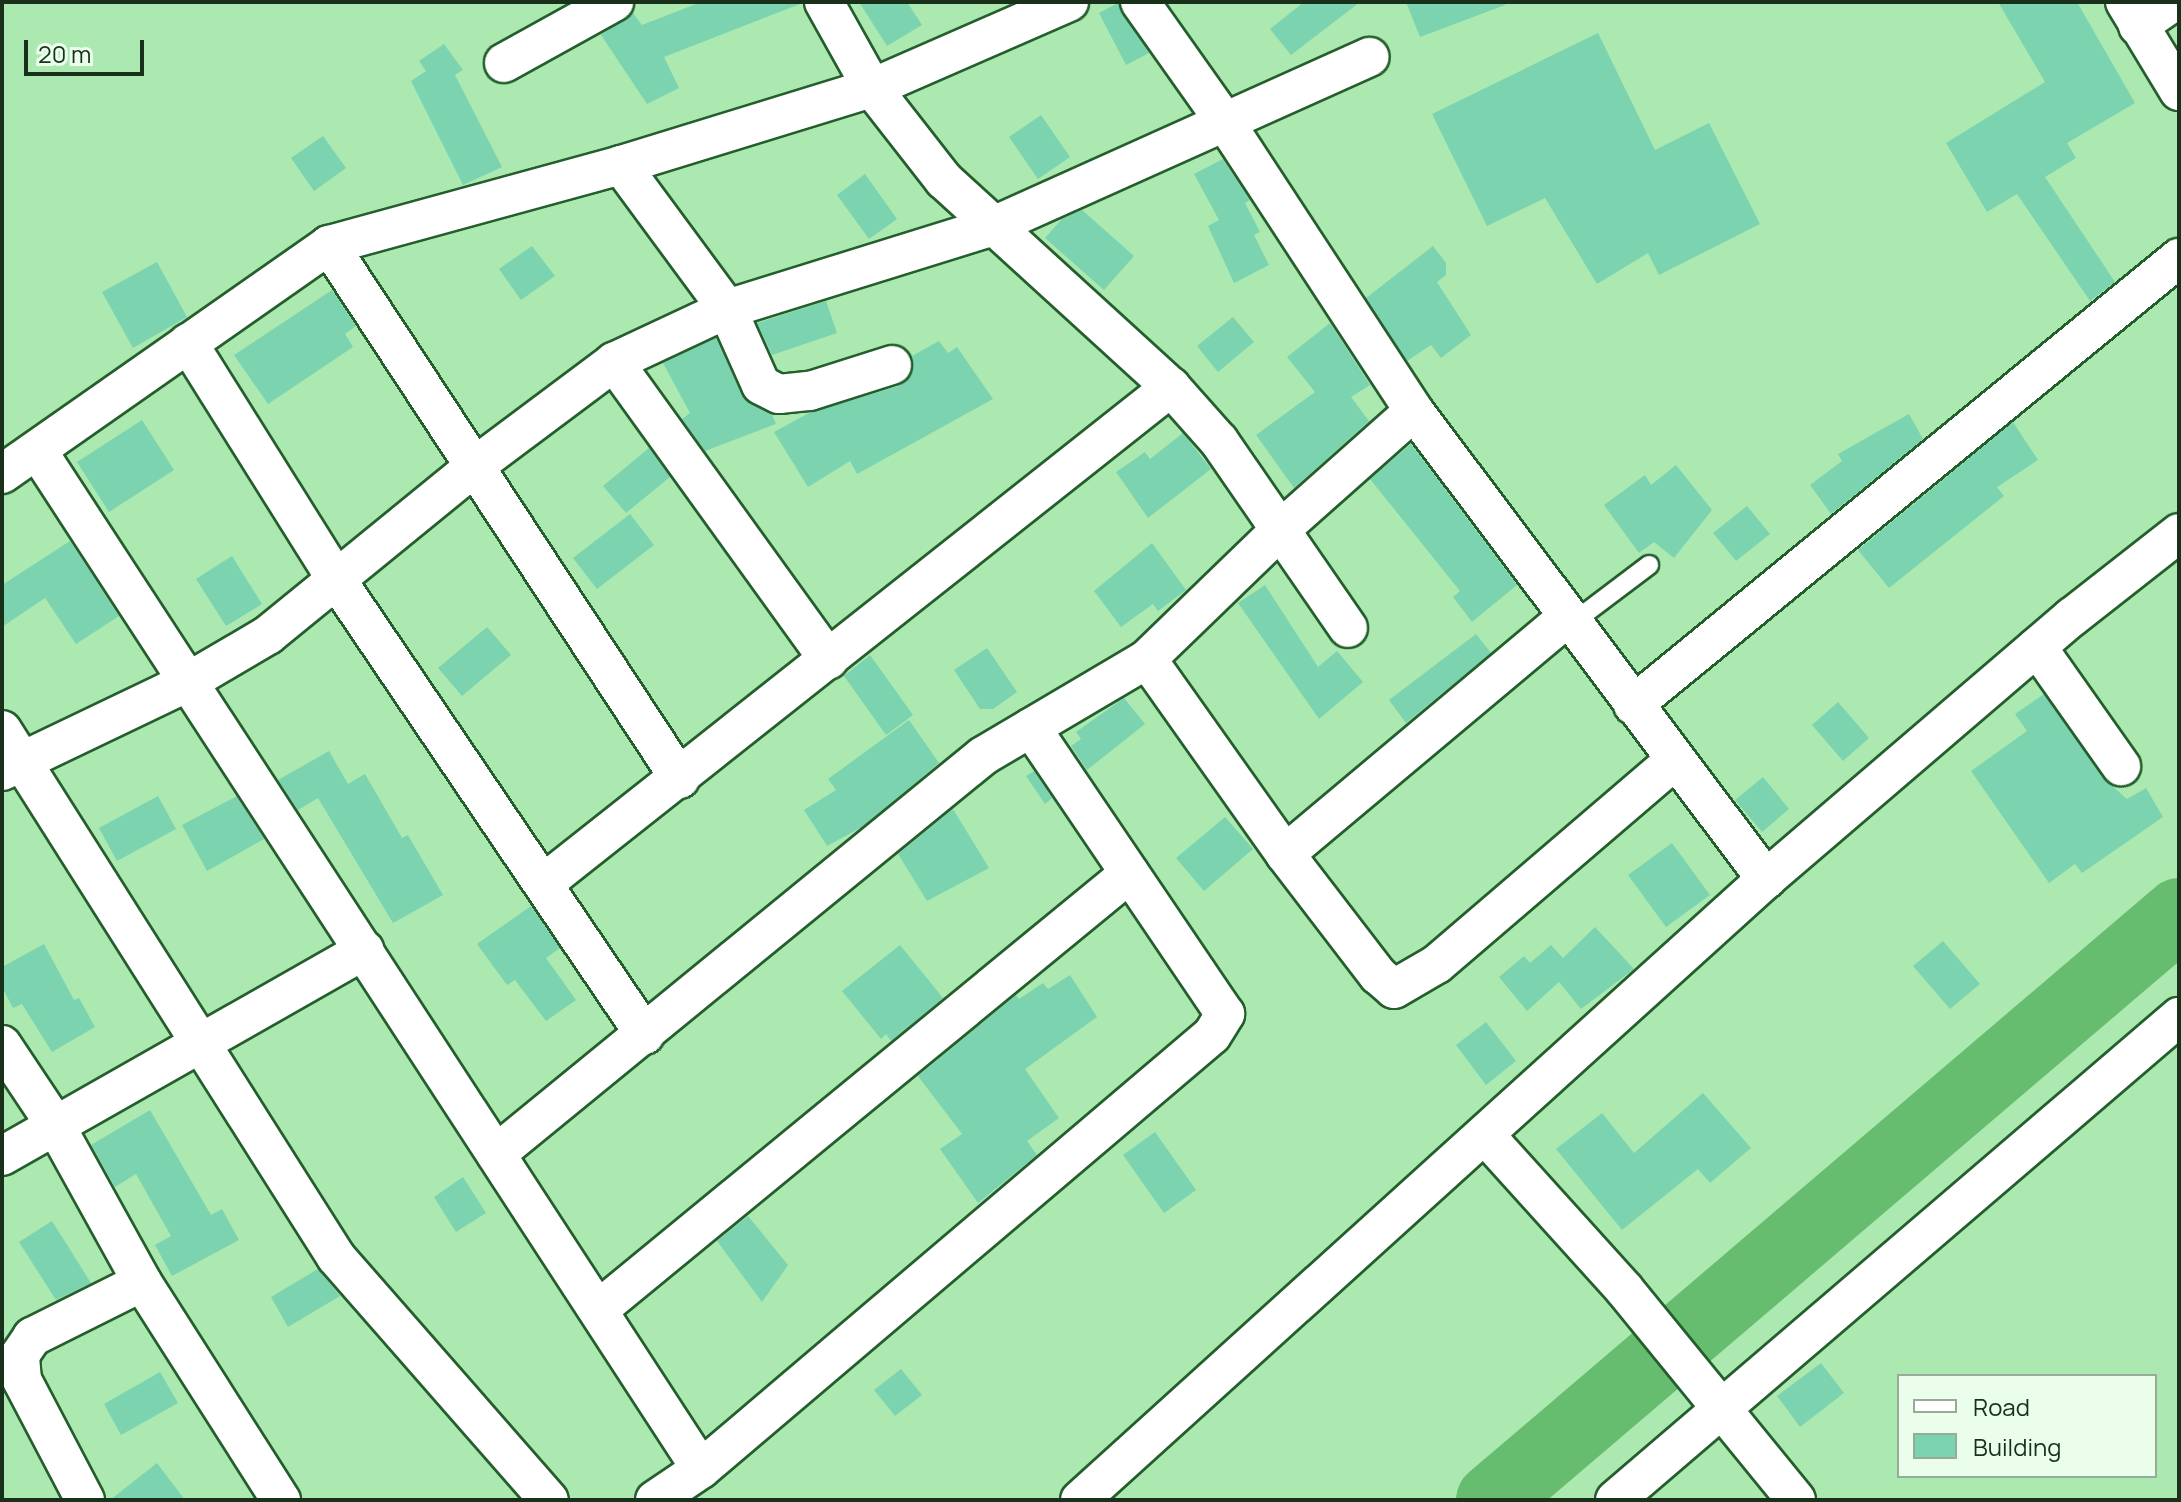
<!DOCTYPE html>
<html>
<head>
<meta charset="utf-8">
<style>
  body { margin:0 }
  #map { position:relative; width:2181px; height:1502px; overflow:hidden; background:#ace9b0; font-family:Manrope,sans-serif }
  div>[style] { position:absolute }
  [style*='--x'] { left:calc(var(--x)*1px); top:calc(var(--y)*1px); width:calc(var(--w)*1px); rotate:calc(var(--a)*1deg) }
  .river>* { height:72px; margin:-36px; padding:0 36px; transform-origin:36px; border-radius:36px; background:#66bd6f }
  .building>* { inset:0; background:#7cd3b0 }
  .roads { filter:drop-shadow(2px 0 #255e2d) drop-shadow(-2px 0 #255e2d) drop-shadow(0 2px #255e2d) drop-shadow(0 -2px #255e2d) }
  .service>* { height:18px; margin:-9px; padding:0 9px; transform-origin:9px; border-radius:9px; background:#fff }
  .minor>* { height:38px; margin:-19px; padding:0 19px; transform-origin:19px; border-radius:19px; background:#fff }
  span { translate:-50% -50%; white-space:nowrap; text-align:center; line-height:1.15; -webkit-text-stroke:7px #ebfeec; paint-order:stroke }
  .frame { position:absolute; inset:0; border:4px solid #19311b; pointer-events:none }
  .legend { position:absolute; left:1897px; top:1374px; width:260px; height:104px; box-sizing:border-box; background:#ebfeec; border:2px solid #97ac98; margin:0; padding:10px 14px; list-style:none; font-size:24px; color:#19311b }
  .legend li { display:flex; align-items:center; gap:16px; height:40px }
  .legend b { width:40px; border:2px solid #97ac98 }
  .scale { position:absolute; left:24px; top:40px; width:120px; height:36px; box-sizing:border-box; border:4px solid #19311b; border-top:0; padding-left:10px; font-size:24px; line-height:28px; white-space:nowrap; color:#19311b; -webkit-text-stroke:6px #ebfeec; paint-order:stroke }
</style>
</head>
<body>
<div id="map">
  <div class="river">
    <div style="--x:1492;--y:1500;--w:903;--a:-40.46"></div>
  </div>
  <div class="building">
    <div style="clip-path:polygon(701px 2px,800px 4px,664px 57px,679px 88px,647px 104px,601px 35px,633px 13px,642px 25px)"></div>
    <div style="clip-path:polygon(859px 2px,907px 2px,922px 25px,887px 46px)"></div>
    <div style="clip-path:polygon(1304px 2px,1360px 2px,1291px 55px,1270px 29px)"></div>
    <div style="clip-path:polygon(1406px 2px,1505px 2px,1505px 5px,1420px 37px)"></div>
    <div style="clip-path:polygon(1998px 2px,2077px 2px,2135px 103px,2067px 143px,2076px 158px,2045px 177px,2115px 282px,2090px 301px,2017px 194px,1987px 212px,1946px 143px,2045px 82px)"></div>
    <div style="clip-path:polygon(1118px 3px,1149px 53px,1126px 65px,1099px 13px)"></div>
    <div style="clip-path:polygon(1598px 33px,1655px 150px,1709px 123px,1760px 224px,1659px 275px,1648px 253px,1597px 284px,1545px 198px,1487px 226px,1432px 114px)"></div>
    <div style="clip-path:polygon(444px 44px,463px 70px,455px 75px,502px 167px,463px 185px,411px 81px,426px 71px,419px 61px)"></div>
    <div style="clip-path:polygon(1041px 115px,1070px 157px,1038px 179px,1009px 137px)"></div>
    <div style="clip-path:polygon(323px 136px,346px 168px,314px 191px,291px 158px)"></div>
    <div style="clip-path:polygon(1223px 159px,1250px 200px,1245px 203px,1260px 232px,1254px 235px,1269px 265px,1234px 283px,1208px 226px,1219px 220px,1194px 174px)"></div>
    <div style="clip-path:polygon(865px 174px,897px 219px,869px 239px,837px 195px)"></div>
    <div style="clip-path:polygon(1082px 210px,1134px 256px,1104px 290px,1045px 238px,1062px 219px)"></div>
    <div style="clip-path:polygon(532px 246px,555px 276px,521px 300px,499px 269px)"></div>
    <div style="clip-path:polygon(1433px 246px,1446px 263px,1446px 275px,1437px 282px,1471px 335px,1441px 358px,1431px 345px,1407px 361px,1366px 298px)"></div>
    <div style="clip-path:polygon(157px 262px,187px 317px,133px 348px,102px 292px)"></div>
    <div style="clip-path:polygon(332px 290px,356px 326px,345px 334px,353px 347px,268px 404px,234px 355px)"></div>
    <div style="clip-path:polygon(826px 301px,837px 333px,772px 355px,757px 323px)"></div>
    <div style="clip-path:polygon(1233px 317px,1254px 342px,1218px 372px,1197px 346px)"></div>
    <div style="clip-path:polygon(1330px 323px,1370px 385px,1351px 397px,1369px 421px,1294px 488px,1256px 435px,1315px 392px,1287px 357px)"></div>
    <div style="clip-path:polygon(716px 338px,742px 395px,772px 414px,776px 424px,705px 451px,682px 419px,690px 413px,663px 363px)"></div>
    <div style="clip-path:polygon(939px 341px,948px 353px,957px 347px,993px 399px,857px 474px,850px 461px,808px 487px,774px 432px,809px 413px,899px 386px,913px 370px,912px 356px)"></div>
    <div style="clip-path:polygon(1909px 414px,1923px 439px,1831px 514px,1810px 485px,1842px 461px,1838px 454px)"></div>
    <div style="clip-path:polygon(142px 420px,174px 470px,109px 512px,77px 462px)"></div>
    <div style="clip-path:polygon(2013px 422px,2038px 460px,1997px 487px,2004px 496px,1889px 588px,1858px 550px)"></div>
    <div style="clip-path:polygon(1183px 433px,1211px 469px,1148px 518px,1116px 472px,1145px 452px,1150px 459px)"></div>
    <div style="clip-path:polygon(1411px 444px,1517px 585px,1472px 622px,1453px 597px,1460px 591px,1370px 479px)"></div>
    <div style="clip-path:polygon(649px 448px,670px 477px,626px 513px,603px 486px)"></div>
    <div style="clip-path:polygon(1676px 465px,1712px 510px,1674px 558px,1654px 542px,1639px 553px,1604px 505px,1645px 475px,1651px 485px)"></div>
    <div style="clip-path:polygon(1747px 506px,1770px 534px,1736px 561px,1713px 533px)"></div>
    <div style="clip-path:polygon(630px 514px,654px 545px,597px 589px,573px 558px)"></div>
    <div style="clip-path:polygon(70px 541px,119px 616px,76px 644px,45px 598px,2px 627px,2px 585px)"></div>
    <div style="clip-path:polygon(1152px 543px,1186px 590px,1158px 611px,1153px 604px,1121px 627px,1094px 591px)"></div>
    <div style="clip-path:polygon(232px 556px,262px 604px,226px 626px,196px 579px)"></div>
    <div style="clip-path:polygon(1265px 585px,1318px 667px,1337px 651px,1363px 682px,1319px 719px,1238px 603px)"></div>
    <div style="clip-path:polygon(487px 627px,511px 655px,462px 696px,438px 668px)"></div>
    <div style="clip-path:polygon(1476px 634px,1491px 653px,1406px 723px,1389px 700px)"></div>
    <div style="clip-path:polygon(987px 648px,1017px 692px,993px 709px,980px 709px,954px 670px)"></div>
    <div style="clip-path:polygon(870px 655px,913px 715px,886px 735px,844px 676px)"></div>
    <div style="clip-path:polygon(2044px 694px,2104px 779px,2127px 799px,2146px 788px,2163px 817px,2082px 873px,2075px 864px,2049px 883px,1971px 771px,2027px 731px,2015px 714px)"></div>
    <div style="clip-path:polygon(1124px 698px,1145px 724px,1087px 770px,1071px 746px,1081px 739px,1076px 732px)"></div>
    <div style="clip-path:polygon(1838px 702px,1869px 738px,1843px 761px,1812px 725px)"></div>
    <div style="clip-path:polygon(909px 720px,939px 763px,862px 827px,827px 846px,804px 810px,836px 790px,828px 779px)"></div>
    <div style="clip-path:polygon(329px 751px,348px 784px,365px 774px,402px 838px,408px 835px,443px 895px,393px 923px,318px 798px,298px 810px,278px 780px)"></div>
    <div style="clip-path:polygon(1034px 771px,1052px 798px,1045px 804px,1026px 776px)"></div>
    <div style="clip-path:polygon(1763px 777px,1789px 809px,1762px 832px,1735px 800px)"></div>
    <div style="clip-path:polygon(158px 796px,176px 829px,117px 861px,99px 828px)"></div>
    <div style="clip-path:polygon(237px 796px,264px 839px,207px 871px,182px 825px)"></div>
    <div style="clip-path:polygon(953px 809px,989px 868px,927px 901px,898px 854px)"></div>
    <div style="clip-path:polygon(1225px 817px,1253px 849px,1204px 891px,1176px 858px)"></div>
    <div style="clip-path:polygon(1672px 843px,1710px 895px,1666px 927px,1628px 875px)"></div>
    <div style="clip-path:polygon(531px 906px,560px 948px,546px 958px,576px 1000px,546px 1021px,515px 980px,507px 985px,477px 944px)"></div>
    <div style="clip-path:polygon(1595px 927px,1634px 969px,1581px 1009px,1559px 982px,1527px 1011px,1499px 977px,1524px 956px,1530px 963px,1551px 945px,1563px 958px)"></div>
    <div style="clip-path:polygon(1943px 941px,1980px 984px,1950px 1009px,1913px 966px)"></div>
    <div style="clip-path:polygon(44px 944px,74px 1000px,79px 998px,95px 1027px,52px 1052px,22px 1004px,13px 1008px,2px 987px,2px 967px)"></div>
    <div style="clip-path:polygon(900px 945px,943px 998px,891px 1041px,886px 1034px,881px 1039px,842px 991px)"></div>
    <div style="clip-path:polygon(1070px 975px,1097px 1017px,1025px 1069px,1059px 1118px,1027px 1141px,1037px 1155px,978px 1203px,940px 1149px,962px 1134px,918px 1076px,1016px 995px,1019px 999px,1043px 983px,1048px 989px)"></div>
    <div style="clip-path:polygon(1486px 1022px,1516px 1061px,1486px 1085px,1456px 1045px)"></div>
    <div style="clip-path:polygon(1703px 1093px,1751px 1148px,1710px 1183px,1698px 1169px,1622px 1230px,1556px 1149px,1602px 1113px,1634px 1153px)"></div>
    <div style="clip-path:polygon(150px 1110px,211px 1215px,222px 1209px,239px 1240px,172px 1276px,155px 1245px,171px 1236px,136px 1174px,115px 1187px,91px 1145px)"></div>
    <div style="clip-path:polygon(1155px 1132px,1196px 1190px,1164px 1213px,1123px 1155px)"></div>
    <div style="clip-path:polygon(463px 1177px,486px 1213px,456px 1232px,434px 1197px)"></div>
    <div style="clip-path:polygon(748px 1216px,788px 1265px,762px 1302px,717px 1241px)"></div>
    <div style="clip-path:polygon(52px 1221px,91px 1283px,56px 1300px,19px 1242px)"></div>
    <div style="clip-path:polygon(318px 1269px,340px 1296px,288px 1327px,271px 1297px)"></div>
    <div style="clip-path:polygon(1821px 1363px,1844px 1393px,1800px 1427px,1777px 1396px)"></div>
    <div style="clip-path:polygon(901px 1369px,922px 1395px,895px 1416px,874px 1390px)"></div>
    <div style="clip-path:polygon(160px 1372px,178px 1403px,121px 1435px,104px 1404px)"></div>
    <div style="clip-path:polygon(157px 1463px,185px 1500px,110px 1500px)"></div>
  </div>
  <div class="roads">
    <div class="service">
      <div style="--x:1571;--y:624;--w:98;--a:-37.1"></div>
    </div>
    <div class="minor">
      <div style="--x:824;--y:2;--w:98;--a:60.8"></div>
      <div style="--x:872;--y:88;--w:117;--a:52"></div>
      <div style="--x:944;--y:180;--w:307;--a:42.4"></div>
      <div style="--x:1171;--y:387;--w:72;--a:48.4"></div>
      <div style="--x:1219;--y:441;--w:227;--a:55.4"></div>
      <div style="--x:1140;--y:2;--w:147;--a:54.7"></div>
      <div style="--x:1225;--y:122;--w:345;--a:56.8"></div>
      <div style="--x:1414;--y:411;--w:586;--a:53.05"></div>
      <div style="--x:2125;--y:2;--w:104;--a:58.8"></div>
      <div style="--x:2138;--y:26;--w:42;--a:-34.4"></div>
      <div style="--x:504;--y:63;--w:126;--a:-29"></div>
      <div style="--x:621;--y:165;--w:179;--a:53.6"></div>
      <div style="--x:727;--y:309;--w:83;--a:65.9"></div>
      <div style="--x:761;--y:385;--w:20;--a:27"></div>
      <div style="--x:779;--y:394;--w:31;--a:-6"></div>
      <div style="--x:810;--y:391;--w:86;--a:-17.6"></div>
      <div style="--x:329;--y:245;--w:639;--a:56.68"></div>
      <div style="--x:188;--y:343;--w:282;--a:57.9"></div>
      <div style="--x:338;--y:582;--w:547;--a:55.87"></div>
      <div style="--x:614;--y:362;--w:367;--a:54.2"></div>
      <div style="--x:37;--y:450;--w:1216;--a:56.91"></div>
      <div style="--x:2;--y:474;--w:399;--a:-35"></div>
      <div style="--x:329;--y:245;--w:303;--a:-15.3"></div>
      <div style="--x:621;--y:165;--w:263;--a:-17.1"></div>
      <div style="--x:872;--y:88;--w:215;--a:-23.6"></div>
      <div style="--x:2037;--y:647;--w:146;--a:54.8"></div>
      <div style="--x:1147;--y:659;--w:239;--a:54.7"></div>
      <div style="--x:1285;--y:854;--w:153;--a:52.5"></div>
      <div style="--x:1378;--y:975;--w:21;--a:41"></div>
      <div style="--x:1394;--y:989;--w:50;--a:-30.2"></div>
      <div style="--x:1437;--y:964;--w:312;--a:-40.6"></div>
      <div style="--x:1633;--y:705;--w:706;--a:-39.31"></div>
      <div style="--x:2;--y:730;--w:624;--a:57.63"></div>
      <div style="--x:336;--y:1257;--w:323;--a:48.8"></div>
      <div style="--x:2;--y:771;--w:206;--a:-25.6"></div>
      <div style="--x:188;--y:682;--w:93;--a:-30.4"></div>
      <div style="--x:268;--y:635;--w:267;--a:-39.2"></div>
      <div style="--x:475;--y:466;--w:174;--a:-36.8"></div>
      <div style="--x:614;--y:362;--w:125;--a:-25.1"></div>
      <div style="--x:727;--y:309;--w:276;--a:-17.3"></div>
      <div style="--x:991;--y:227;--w:415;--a:-24.2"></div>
      <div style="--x:1285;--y:854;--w:367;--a:-40"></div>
      <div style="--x:543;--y:884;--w:801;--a:-38.36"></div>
      <div style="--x:2;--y:1045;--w:94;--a:56.3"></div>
      <div style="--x:54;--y:1123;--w:182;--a:61"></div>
      <div style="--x:142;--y:1282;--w:259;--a:57.5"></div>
      <div style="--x:1485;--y:1135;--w:207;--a:47.9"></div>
      <div style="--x:1624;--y:1289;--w:272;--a:50.8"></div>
      <div style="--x:496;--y:1154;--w:629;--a:-39.26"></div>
      <div style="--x:983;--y:756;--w:191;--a:-30.6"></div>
      <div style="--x:1147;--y:659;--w:185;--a:-44.1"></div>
      <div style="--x:1280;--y:530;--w:179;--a:-41.6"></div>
      <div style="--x:2;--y:1156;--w:417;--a:-29.6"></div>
      <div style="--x:598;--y:1310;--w:688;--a:-39.4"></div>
      <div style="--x:85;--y:1500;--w:136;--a:-117.7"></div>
      <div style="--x:22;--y:1380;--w:25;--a:-95"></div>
      <div style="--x:20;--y:1355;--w:22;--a:-56"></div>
      <div style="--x:32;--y:1337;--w:123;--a:-26.6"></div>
      <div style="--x:655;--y:1500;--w:55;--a:-34"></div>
      <div style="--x:701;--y:1469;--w:670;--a:-40.34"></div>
      <div style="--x:1212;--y:1035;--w:25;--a:-58"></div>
      <div style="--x:1225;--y:1014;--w:346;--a:-124.1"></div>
      <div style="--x:1080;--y:1500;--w:925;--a:-42.15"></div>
      <div style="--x:1766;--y:879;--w:403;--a:-40.6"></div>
      <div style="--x:2072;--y:617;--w:136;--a:-38.1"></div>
      <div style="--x:1615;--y:1500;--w:743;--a:-40.58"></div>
    </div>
  </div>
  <div class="frame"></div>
  <ul class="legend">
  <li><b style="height:10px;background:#fff"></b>Road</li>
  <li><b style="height:22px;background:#7cd3b0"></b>Building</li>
  </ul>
  <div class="scale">20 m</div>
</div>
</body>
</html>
